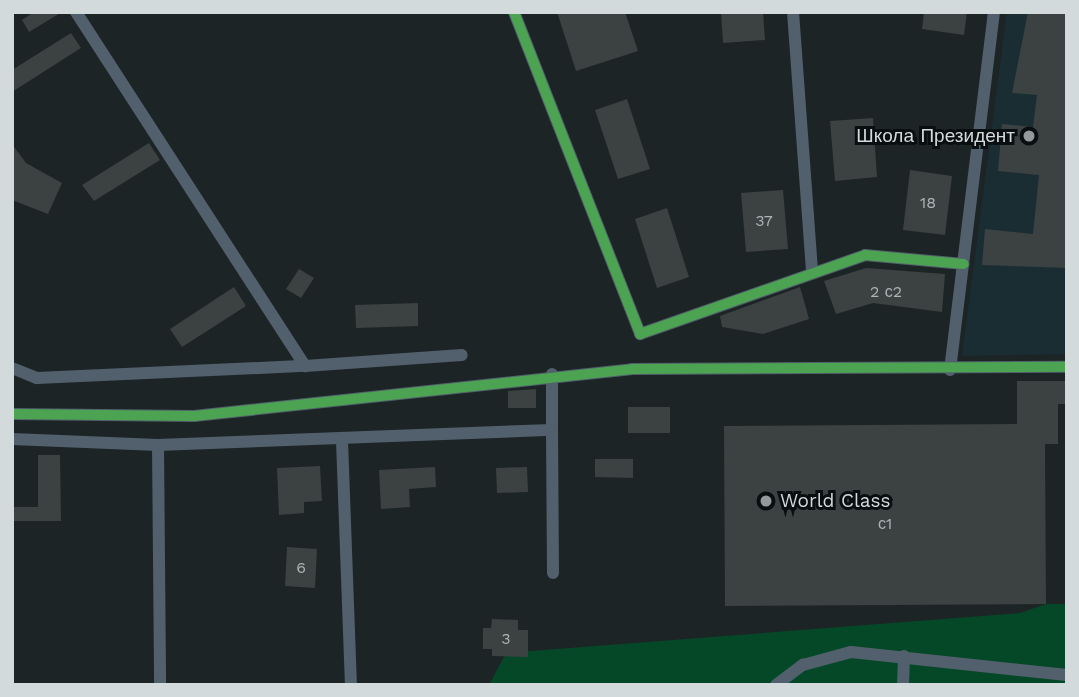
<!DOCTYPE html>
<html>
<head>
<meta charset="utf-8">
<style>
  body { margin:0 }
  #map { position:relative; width:1079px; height:697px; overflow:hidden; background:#1d2426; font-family:"Work Sans",sans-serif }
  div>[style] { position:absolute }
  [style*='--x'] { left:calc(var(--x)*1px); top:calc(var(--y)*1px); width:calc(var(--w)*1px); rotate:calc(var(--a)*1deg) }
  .built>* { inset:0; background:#1a2d32 }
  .green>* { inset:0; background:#054827 }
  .building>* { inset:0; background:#3c4142 }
  .street>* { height:12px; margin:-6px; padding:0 6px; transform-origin:6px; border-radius:6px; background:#51606c }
  .cycleway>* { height:10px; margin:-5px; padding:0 5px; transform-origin:5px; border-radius:5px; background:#4ca352 }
  .dots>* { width:19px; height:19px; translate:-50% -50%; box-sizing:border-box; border:4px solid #090e10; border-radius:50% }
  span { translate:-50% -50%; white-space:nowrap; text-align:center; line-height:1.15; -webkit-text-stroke:6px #090e10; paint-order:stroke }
  .number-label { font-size:16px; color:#acb4b6 }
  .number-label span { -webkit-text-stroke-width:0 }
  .poi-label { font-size:19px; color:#d2dadc }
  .right { translate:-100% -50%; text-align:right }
  .left { translate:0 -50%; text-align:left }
  .frame { position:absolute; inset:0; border:14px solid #d2dadc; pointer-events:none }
</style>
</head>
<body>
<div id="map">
  <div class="built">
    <div style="clip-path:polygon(1007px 12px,1067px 12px,1067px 354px,962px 356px)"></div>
  </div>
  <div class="green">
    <div style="clip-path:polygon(1046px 604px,1067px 604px,1067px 685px,489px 685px,506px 653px,1020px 613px)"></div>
  </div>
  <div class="building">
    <div style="clip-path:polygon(34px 12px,62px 12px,29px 32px,22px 20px)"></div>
    <div style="clip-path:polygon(557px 12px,625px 12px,638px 51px,576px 71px)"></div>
    <div style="clip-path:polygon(721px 12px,763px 12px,765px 40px,723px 43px)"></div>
    <div style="clip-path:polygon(924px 12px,967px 12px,964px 35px,922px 29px)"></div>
    <div style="clip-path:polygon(1028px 12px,1067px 12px,1067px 268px,982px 265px,985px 229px,1033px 234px,1039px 175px,998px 171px,1002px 124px,1033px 127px,1037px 95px,1012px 93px)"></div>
    <div style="clip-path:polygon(71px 33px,81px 48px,12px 92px,12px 70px)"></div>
    <div style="clip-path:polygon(627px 99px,650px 169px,618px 179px,595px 110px)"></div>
    <div style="clip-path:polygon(873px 118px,877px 177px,835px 181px,830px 121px)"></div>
    <div style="clip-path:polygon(149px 143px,160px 160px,94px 201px,82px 185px)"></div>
    <div style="clip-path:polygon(12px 144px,26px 163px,62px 183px,48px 214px,12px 200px)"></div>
    <div style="clip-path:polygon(910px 170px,952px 176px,945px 235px,903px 230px)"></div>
    <div style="clip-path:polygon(783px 190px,788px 249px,746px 252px,741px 193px)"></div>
    <div style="clip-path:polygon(667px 208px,689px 277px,657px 288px,635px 219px)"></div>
    <div style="clip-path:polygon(866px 268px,945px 274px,942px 312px,873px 303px,836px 314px,824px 281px)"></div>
    <div style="clip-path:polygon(299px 269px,314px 278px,301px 298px,286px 289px)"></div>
    <div style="clip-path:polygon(234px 287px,246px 306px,182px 347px,170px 329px)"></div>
    <div style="clip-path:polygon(800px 287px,809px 319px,763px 334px,722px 327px,720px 316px)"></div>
    <div style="clip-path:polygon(418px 303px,418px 326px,356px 328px,355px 305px)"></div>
    <div style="clip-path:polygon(1017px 381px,1067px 381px,1067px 404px,1058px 404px,1058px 444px,1045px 444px,1046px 604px,725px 606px,724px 426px,1017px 424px)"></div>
    <div style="clip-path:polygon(536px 389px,536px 408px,508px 408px,508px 391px)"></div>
    <div style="clip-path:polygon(628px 407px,670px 407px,670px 433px,628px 433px)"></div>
    <div style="clip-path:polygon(38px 455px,60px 455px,61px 521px,12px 521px,12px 507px,38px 507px)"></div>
    <div style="clip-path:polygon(595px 459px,633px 459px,633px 478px,595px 477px)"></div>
    <div style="clip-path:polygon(320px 466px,322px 501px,304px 502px,304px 513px,279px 515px,277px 468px)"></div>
    <div style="clip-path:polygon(435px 467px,436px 487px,409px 489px,410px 507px,381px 509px,379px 470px)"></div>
    <div style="clip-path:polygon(527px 467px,528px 492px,497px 493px,496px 468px)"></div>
    <div style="clip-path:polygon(287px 547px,317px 549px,315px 588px,285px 586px)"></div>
    <div style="clip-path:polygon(492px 619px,518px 620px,518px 630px,528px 630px,528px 657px,492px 656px,492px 649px,483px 649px,483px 628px,491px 628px)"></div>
  </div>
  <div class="street">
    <div style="--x:76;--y:12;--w:422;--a:57.1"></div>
    <div style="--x:305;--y:366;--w:157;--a:-4"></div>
    <div style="--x:514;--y:12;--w:346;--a:68.6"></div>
    <div style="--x:640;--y:334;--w:238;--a:-19.3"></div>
    <div style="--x:865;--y:255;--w:99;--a:5.2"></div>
    <div style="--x:793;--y:12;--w:259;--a:85.8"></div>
    <div style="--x:12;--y:368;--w:27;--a:22"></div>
    <div style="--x:37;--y:378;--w:268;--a:-2.6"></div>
    <div style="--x:950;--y:370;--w:361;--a:-83"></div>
    <div style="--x:12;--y:414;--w:182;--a:0.6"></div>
    <div style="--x:194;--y:416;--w:441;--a:-6.1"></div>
    <div style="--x:632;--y:369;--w:435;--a:-0.3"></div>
    <div style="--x:552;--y:430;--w:56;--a:-90"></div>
    <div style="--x:12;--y:439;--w:146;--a:2.4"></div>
    <div style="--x:158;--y:445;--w:394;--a:-2.2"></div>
    <div style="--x:552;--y:430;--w:143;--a:89.6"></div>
    <div style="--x:342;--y:441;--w:244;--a:87.9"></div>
    <div style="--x:158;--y:445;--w:240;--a:89.5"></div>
    <div style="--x:776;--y:685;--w:34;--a:-37"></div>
    <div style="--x:803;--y:665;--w:50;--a:-15.2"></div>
    <div style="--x:851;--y:652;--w:217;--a:6.1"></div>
    <div style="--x:903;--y:685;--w:29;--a:-88"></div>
  </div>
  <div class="cycleway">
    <div style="--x:514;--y:12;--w:346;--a:68.6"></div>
    <div style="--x:640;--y:334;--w:238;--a:-19.3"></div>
    <div style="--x:865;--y:255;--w:99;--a:5.2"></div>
    <div style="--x:12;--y:414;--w:182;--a:0.6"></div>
    <div style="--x:194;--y:416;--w:441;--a:-6.1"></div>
    <div style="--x:632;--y:369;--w:435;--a:-0.3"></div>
  </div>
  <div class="dots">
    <div style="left:1029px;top:136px;background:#939a9c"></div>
    <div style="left:766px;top:501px;background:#939a9c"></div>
  </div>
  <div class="number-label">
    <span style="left:928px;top:203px">18</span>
    <span style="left:764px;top:221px">37</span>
    <span style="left:886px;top:292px">2 с2</span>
    <span style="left:885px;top:524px">с1</span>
    <span style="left:301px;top:568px">6</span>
    <span style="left:506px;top:639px">3</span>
  </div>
  <div class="poi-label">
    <span class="right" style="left:1015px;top:136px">Школа Президент</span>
    <span class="left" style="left:780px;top:501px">World Class</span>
  </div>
  <div class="frame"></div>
</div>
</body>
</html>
